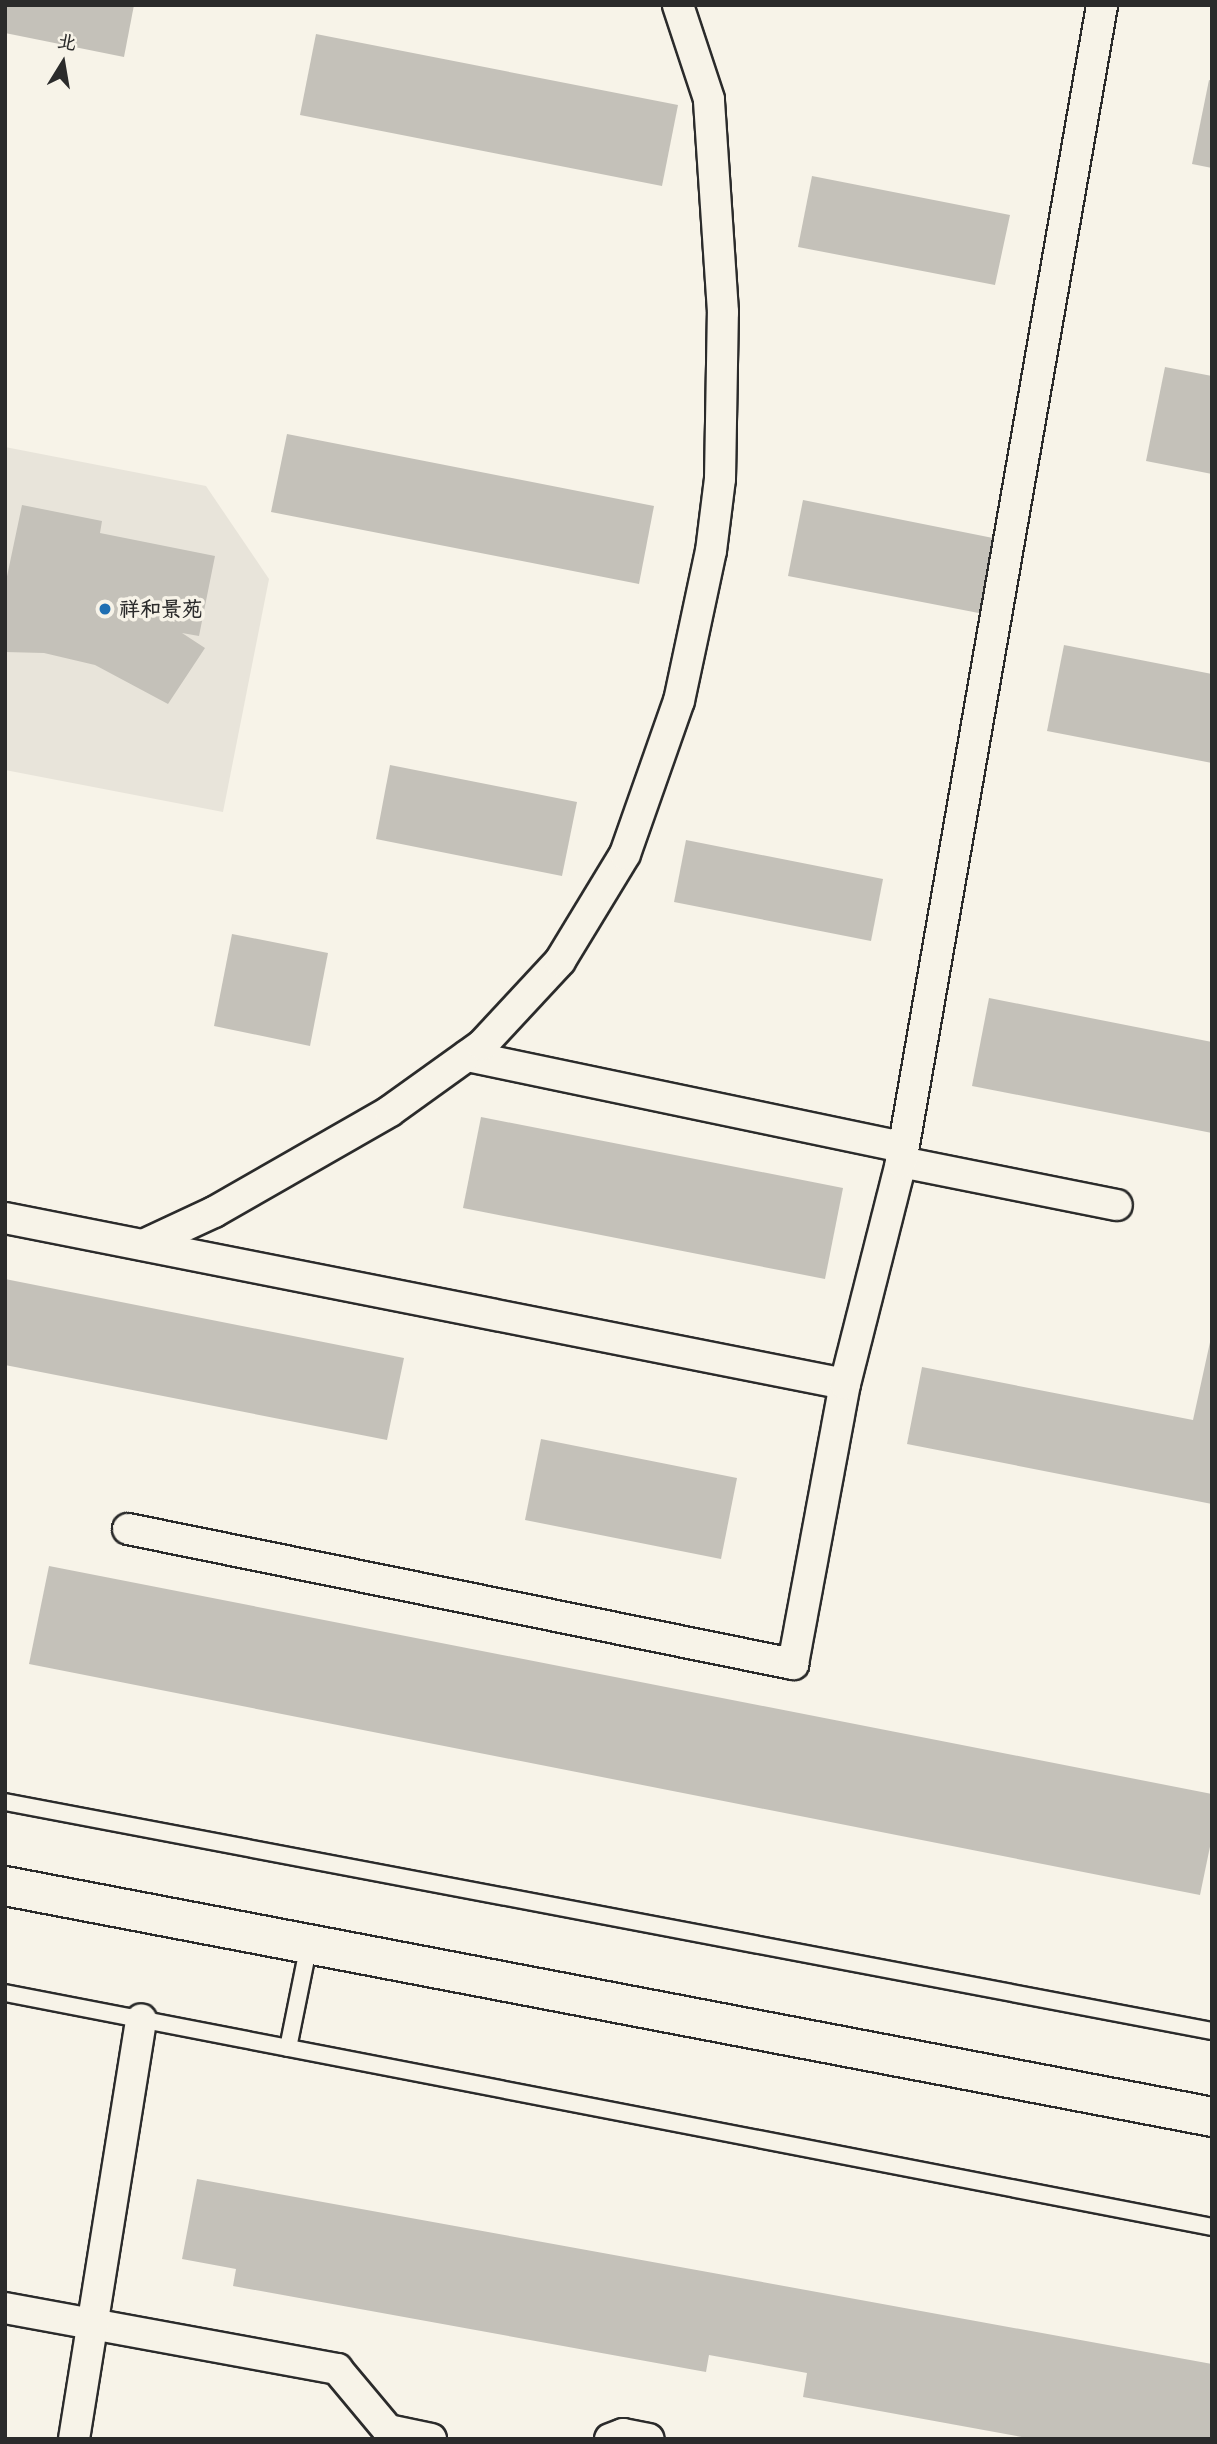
<!DOCTYPE html>
<html>
<head>
<meta charset="utf-8">
<style>
  body { margin:0 }
  #map { position:relative; width:1217px; height:2444px; overflow:hidden; background:#f7f3e8; font-family:"Comic Neue","LXGW WenKai TC",sans-serif }
  div>[style] { position:absolute }
  [style*='--x'] { left:calc(var(--x)*1px); top:calc(var(--y)*1px); width:calc(var(--w)*1px); rotate:calc(var(--a)*1deg) }
  .built>* { inset:0; background:#e8e4da }
  .building>* { inset:0; background:#c4c1b9 }
  .roads { filter:drop-shadow(2px 0 #2b2b2b) drop-shadow(-2px 0 #2b2b2b) drop-shadow(0 2px #2b2b2b) drop-shadow(0 -2px #2b2b2b) }
  .lane>* { height:16px; margin:-8px; padding:0 8px; transform-origin:8px; border-radius:8px; background:#f7f3e8 }
  .street>* { height:30px; margin:-15px; padding:0 15px; transform-origin:15px; border-radius:15px; background:#f7f3e8 }
  .secondary>* { height:38px; margin:-19px; padding:0 19px; transform-origin:19px; border-radius:19px; background:#f7f3e8 }
  .dots>* { width:19px; height:19px; translate:-50% -50%; box-sizing:border-box; border:4px solid #f7f3e8; border-radius:50% }
  span { translate:-50% -50%; white-space:nowrap; text-align:center; line-height:1.15; -webkit-text-stroke:7px #f7f3e8; paint-order:stroke }
  .poi-label { font-size:21px; color:#2b2b2b; font-weight:700 }
  .left { translate:0 -50%; text-align:left }
  .frame { position:absolute; inset:0; border:7px solid #2b2b2b; pointer-events:none }
  .north { position:absolute; left:28px; top:28px; width:70px; height:70px; -webkit-text-stroke:5px #f7f3e8; paint-order:stroke; rotate:11deg; font-size:19px; font-weight:700; line-height:28px; text-align:center; color:#2b2b2b }
  .north::after { content:''; display:block; margin:auto; width:24px; height:32px; background:#2b2b2b; clip-path:polygon(50% 0,100% 100%,50% 72%,0 100%) }
</style>
</head>
<body>
<div id="map">
  <div class="built">
    <div style="clip-path:polygon(5px 447px,206px 486px,269px 579px,223px 812px,5px 770px)"></div>
  </div>
  <div class="building">
    <div style="clip-path:polygon(5px 5px,134px 5px,124px 57px,5px 33px)"></div>
    <div style="clip-path:polygon(316px 34px,678px 105px,662px 186px,300px 115px)"></div>
    <div style="clip-path:polygon(1209px 80px,1212px 81px,1212px 168px,1192px 164px)"></div>
    <div style="clip-path:polygon(812px 176px,1010px 215px,995px 285px,798px 247px)"></div>
    <div style="clip-path:polygon(1165px 367px,1212px 376px,1212px 474px,1146px 461px)"></div>
    <div style="clip-path:polygon(287px 434px,654px 506px,639px 584px,271px 512px)"></div>
    <div style="clip-path:polygon(803px 500px,1003px 540px,989px 615px,788px 576px)"></div>
    <div style="clip-path:polygon(22px 505px,102px 521px,100px 533px,215px 556px,199px 636px,182px 633px,205px 648px,168px 704px,95px 665px,44px 653px,5px 652px,5px 586px)"></div>
    <div style="clip-path:polygon(1064px 645px,1212px 674px,1212px 763px,1047px 731px)"></div>
    <div style="clip-path:polygon(390px 765px,577px 802px,562px 876px,376px 839px)"></div>
    <div style="clip-path:polygon(686px 840px,883px 879px,871px 941px,674px 902px)"></div>
    <div style="clip-path:polygon(232px 934px,328px 953px,310px 1046px,214px 1026px)"></div>
    <div style="clip-path:polygon(989px 998px,1212px 1042px,1212px 1133px,972px 1086px)"></div>
    <div style="clip-path:polygon(481px 1117px,843px 1188px,825px 1279px,463px 1208px)"></div>
    <div style="clip-path:polygon(5px 1279px,404px 1358px,387px 1440px,5px 1365px)"></div>
    <div style="clip-path:polygon(1212px 1333px,1212px 1504px,907px 1444px,922px 1367px,1193px 1420px)"></div>
    <div style="clip-path:polygon(541px 1439px,737px 1478px,721px 1559px,525px 1520px)"></div>
    <div style="clip-path:polygon(49px 1566px,1212px 1794px,1212px 1837px,1200px 1895px,29px 1664px)"></div>
    <div style="clip-path:polygon(197px 2179px,1212px 2364px,1212px 2439px,1033px 2439px,803px 2397px,807px 2373px,709px 2355px,706px 2372px,233px 2286px,236px 2269px,182px 2259px)"></div>
  </div>
  <div class="roads">
    <div class="lane">
      <div style="--x:5;--y:1802;--w:1229;--a:10.74"></div>
      <div style="--x:5;--y:1993;--w:1229;--a:10.97"></div>
      <div style="--x:288;--y:2048;--w:106;--a:-78.6"></div>
    </div>
    <div class="street">
      <div style="--x:467;--y:1056;--w:445;--a:11.8"></div>
      <div style="--x:901;--y:1162;--w:220;--a:11.3"></div>
      <div style="--x:5;--y:1218;--w:856;--a:11.18"></div>
      <div style="--x:143;--y:1245;--w:78;--a:-24.9"></div>
      <div style="--x:214;--y:1212;--w:203;--a:-29.8"></div>
      <div style="--x:390;--y:1111;--w:113;--a:-35.7"></div>
      <div style="--x:482;--y:1045;--w:115;--a:-47.1"></div>
      <div style="--x:560;--y:961;--w:125;--a:-58.7"></div>
      <div style="--x:625;--y:854;--w:162;--a:-70.6"></div>
      <div style="--x:679;--y:701;--w:153;--a:-78"></div>
      <div style="--x:711;--y:551;--w:73;--a:-82.9"></div>
      <div style="--x:720;--y:479;--w:167;--a:-89"></div>
      <div style="--x:723;--y:312;--w:213;--a:-93.8"></div>
      <div style="--x:709;--y:99;--w:99;--a:-108.3"></div>
      <div style="--x:128;--y:1529;--w:679;--a:11.48"></div>
      <div style="--x:793;--y:1664;--w:285;--a:-79.5"></div>
      <div style="--x:845;--y:1384;--w:229;--a:-75.8"></div>
      <div style="--x:901;--y:1162;--w:1174;--a:-80.14"></div>
      <div style="--x:5;--y:2308;--w:338;--a:10.4"></div>
      <div style="--x:337;--y:2369;--w:80;--a:50.1"></div>
      <div style="--x:388;--y:2430;--w:44;--a:11.8"></div>
      <div style="--x:74;--y:2439;--w:425;--a:-80.9"></div>
      <div style="--x:610;--y:2439;--w:14;--a:-21"></div>
      <div style="--x:623;--y:2434;--w:26;--a:11"></div>
    </div>
    <div class="secondary">
      <div style="--x:5;--y:1886;--w:1229;--a:10.83"></div>
    </div>
  </div>
  <div class="dots">
    <div style="left:105px;top:609px;background:#1f6fb2"></div>
  </div>
  <div class="poi-label">
    <span class="left" style="left:119px;top:609px">祥和景苑</span>
  </div>
  <div class="frame"></div>
  <div class="north">北</div>
</div>
</body>
</html>
